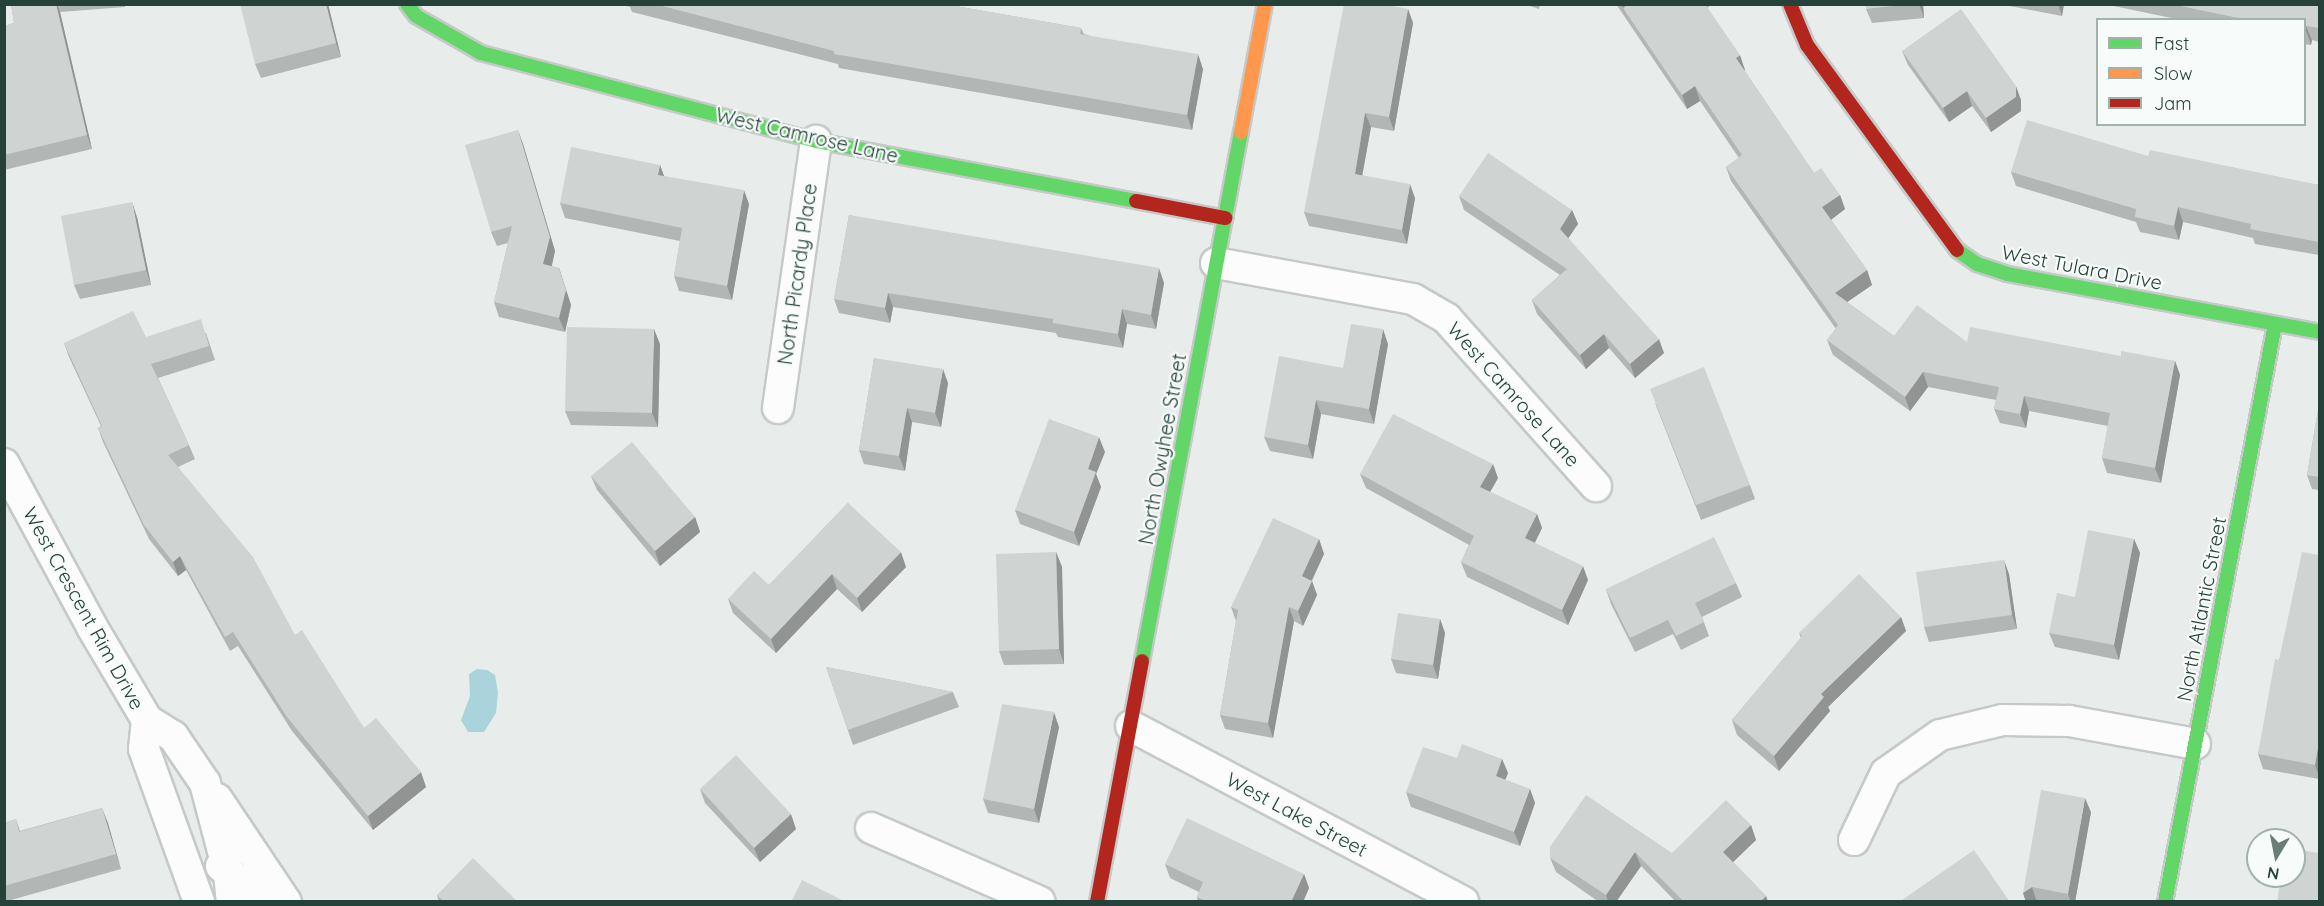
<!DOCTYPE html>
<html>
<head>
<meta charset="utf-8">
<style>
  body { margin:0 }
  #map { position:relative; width:2324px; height:906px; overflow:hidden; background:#e8edeb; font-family:Quicksand,sans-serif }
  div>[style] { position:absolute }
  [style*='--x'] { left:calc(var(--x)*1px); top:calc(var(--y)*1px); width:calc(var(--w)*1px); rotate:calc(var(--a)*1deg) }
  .water>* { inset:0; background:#a9d4db }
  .roads { filter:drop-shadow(2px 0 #c5cac8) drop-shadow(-2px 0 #c5cac8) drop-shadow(0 2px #c5cac8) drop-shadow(0 -2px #c5cac8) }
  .street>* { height:30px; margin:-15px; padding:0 15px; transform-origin:15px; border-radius:15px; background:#fcfcfc }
  .fast>* { height:14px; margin:-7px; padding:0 7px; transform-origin:7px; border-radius:7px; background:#63d668 }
  .slow>* { height:14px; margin:-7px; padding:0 7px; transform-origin:7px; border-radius:7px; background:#ff974d }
  .jam>* { height:14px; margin:-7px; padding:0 7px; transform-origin:7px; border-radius:7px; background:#b3261e }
  .wall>* { inset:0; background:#b2b6b5 }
  .shaded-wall>* { inset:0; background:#919493 }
  .building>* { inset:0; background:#cfd4d2 }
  span { translate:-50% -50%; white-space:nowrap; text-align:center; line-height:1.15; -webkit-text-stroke:4.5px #f7fbf9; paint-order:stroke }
  .street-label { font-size:20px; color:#24423a }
  .frame { position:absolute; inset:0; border:6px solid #24423a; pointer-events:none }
  .legend { position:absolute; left:2096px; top:18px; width:210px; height:108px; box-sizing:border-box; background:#f7fbf9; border:2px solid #a3b1ad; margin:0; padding:8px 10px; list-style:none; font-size:18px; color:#24423a }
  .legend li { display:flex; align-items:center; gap:12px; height:30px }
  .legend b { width:30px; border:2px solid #a3b1ad }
  .north { position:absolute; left:2246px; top:828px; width:60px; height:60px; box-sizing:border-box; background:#f7fbf9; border:2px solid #a3b1ad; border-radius:50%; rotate:190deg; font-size:16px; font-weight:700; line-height:24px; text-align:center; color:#24423a }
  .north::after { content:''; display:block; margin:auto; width:21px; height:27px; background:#697e78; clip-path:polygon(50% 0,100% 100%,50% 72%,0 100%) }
</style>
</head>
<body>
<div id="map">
  <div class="water">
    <div style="clip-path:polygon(477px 669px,487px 670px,495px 675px,498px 693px,496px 713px,484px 732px,468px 732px,461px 720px,470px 696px,469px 674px)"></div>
  </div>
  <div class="roads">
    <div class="street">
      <div style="--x:1216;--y:263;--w:200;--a:10.4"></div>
      <div style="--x:1413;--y:299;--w:39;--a:30"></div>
      <div style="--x:1447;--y:319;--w:224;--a:48.3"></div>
      <div style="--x:778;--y:408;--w:270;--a:-81.9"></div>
      <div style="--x:4;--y:464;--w:185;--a:61.6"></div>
      <div style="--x:92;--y:627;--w:108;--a:59.4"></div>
      <div style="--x:147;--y:720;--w:31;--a:32"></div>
      <div style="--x:173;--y:736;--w:57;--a:55.8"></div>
      <div style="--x:205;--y:783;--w:94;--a:75.2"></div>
      <div style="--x:229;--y:874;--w:28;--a:84"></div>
      <div style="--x:147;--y:720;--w:29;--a:96"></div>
      <div style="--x:144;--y:749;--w:163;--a:70.2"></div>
      <div style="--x:1131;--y:726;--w:376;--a:27.9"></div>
      <div style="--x:217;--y:799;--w:124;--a:56.2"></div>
      <div style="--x:871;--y:828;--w:184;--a:23.6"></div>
      <div style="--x:1854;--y:840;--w:74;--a:-64.5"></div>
      <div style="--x:1886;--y:773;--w:66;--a:-35.1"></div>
      <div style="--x:1940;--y:735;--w:65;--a:-13.4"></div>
      <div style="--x:2003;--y:720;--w:66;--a:0.9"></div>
      <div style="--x:2069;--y:721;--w:128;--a:10.3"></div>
      <div style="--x:221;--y:866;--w:56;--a:39.9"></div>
    </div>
    <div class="fast">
      <div style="--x:407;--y:4;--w:15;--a:53"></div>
      <div style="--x:416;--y:16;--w:75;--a:29.6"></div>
      <div style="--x:481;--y:53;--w:346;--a:14.7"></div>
      <div style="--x:816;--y:141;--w:326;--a:10.6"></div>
      <div style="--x:1957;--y:250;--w:24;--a:35"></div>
      <div style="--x:1977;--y:264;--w:32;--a:18"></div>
      <div style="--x:2007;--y:274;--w:318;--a:10.5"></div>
      <div style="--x:1142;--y:661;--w:538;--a:-79.4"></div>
      <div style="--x:2165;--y:902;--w:588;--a:-79.22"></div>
    </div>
    <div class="slow">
      <div style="--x:1241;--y:132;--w:130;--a:-79.4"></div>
    </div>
    <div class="jam">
      <div style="--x:1790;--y:4;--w:44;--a:67.5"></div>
      <div style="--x:1807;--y:45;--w:254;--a:53.8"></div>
      <div style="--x:1136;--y:201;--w:91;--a:10.8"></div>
      <div style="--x:1097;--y:902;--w:245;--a:-79.4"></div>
    </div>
  </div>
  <div class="wall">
    <div style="clip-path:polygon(11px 4px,125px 4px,125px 7px,60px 12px,92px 149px,4px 170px,4px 26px,14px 23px)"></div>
    <div style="clip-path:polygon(328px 4px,341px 57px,261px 78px,255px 64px)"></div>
    <div style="clip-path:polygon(619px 4px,944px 4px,1081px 28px,1084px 34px,1203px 69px,1192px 130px,839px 68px,838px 64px,632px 12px,630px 7px)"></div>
    <div style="clip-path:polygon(1524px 4px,1540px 4px,1539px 9px)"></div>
    <div style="clip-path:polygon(1616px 4px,1708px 4px,1709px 7px,1707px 8px,1745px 70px,1744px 70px,1814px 173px,1840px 195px,1845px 209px,1831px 220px,1867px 270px,1872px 285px,1847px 302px,1894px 336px,2175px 361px,2180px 375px,2161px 483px,2107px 473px,2102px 458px,2108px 426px,2029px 411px,2026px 428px,2000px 423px,1994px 409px,1996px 400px,1928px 387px,1910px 411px,1833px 355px,1827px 340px,1836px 329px,1731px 181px,1726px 167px,1739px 158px,1700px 101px,1687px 109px)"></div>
    <div style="clip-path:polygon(1866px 4px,1923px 4px,1924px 18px,1872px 23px,1866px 9px)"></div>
    <div style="clip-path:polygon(1999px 4px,2064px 4px,2062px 16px)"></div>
    <div style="clip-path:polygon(2104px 4px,2319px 4px,2319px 42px,2312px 40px,2311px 45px,2304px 44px,2304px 20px,2181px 20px)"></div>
    <div style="clip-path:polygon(1408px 9px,1413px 23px,1394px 131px,1371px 127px,1362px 175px,1415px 198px,1407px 244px,1309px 226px,1304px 212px)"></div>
    <div style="clip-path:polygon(1902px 51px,2021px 100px,2021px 111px,1991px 132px,1972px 106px,1949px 122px,1908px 65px)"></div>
    <div style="clip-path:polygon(523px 144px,555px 251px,551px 266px,559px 268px,571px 305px,565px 332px,499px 317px,494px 302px,508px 243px,497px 246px,491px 232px)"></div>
    <div style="clip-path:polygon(2148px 156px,2319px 185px,2319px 255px,2255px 244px,2253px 238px,2183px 222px,2179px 240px,2140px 232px,2136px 222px,2016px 186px,2011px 172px)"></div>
    <div style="clip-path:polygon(660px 165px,664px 176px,749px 204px,732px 300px,679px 291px,674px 276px,680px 241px,565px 218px,560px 203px)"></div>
    <div style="clip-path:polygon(1459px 196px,1572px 210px,1578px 224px,1568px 238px,1664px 353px,1635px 378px,1609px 348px,1586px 369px,1537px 314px,1532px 300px,1560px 275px,1464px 210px)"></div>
    <div style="clip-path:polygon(849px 215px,1164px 283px,1156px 329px,1127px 324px,1123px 348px,1058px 337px,1056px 333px,893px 307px,890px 323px,839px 313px,834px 299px)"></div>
    <div style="clip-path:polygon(137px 217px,151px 285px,80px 299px,74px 285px)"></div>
    <div style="clip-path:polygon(206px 333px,215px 360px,158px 378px,189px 445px,195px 459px,178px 467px,295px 635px,364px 728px,426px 787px,373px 830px,292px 731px,238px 646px,230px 651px,186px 570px,178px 576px,149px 539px,103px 442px,98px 428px,101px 426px,69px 357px,64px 343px)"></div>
    <div style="clip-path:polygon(660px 344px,658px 427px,571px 425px,565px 411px)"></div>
    <div style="clip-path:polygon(1388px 344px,1374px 424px,1321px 414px,1313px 459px,1270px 451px,1264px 437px,1343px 368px)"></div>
    <div style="clip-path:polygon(874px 358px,948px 383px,941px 427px,912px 422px,905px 471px,864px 464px,859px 450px)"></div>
    <div style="clip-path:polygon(1655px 403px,1750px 485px,1755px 499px,1701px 520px)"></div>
    <div style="clip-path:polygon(2319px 404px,2319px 490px,2312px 489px,2307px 475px)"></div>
    <div style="clip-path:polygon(1105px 452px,1096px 474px,1101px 487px,1079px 546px,1020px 524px,1015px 510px)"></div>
    <div style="clip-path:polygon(1360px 474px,1498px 478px,1490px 492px,1537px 514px,1542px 528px,1535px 543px,1588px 580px,1568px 625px,1467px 577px,1461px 562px,1469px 545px,1366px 488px)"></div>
    <div style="clip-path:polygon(591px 476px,695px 517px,700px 532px,660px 566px,597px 490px)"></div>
    <div style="clip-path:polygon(848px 503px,906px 567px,862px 612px,837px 589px,776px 653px,733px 613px,728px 599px,769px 585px)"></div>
    <div style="clip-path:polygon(1319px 539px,1324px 554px,1312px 581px,1317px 595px,1303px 626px,1294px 621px,1273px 738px,1225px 729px,1220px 715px,1236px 621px,1231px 607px)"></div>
    <div style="clip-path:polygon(2134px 539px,2140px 553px,2119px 660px,2055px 647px,2049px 633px,2075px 597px)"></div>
    <div style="clip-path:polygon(1056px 552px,1062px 567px,1064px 664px,1004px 665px,999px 651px)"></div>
    <div style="clip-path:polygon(2319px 555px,2319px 779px,2263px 769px,2258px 754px,2279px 660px)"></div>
    <div style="clip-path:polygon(2009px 574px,2017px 629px,1929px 642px,1924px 627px)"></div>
    <div style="clip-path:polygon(1736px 583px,1742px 597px,1702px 617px,1709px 636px,1681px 650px,1673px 634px,1635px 652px,1611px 604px,1606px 589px)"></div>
    <div style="clip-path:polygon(1901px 617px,1906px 631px,1828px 707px,1830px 711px,1779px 771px,1737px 735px,1732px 720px,1801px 638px,1799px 633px)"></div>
    <div style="clip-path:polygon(1440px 619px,1445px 633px,1438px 679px,1396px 673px,1391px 659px)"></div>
    <div style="clip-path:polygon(826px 667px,953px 692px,959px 707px,853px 745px)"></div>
    <div style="clip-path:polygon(1059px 727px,1039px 823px,988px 813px,983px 799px)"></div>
    <div style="clip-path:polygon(1457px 758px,1502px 759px,1508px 773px,1505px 780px,1530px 789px,1535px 803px,1520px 846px,1411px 807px,1406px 792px)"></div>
    <div style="clip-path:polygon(700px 789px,796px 829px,760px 862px,705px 803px)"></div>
    <div style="clip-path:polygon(102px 808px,121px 869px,4px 902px,4px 823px,16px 819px,20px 831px)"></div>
    <div style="clip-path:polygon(2091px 812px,2075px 902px,2026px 902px,2023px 893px)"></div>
    <div style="clip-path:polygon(1751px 825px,1756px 840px,1733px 862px,1766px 896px,1768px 902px,1676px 902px,1641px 866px,1616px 902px,1599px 902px,1556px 872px,1550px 858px,1550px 847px,1672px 853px)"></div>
    <div style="clip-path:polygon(1165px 864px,1304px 874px,1309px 888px,1303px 902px,1198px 902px,1197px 897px,1199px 892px,1170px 878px)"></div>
    <div style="clip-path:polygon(437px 895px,518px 902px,439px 902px)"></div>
  </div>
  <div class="shaded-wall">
    <div style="clip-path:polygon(56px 4px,57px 4px,60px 12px,92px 149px,87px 135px)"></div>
    <div style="clip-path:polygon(326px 4px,328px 4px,341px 57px,336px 43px)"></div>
    <div style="clip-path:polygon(1622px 4px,1632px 4px,1623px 8px,1627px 21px,1622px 6px)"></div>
    <div style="clip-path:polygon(1919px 4px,1923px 4px,1924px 18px)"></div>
    <div style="clip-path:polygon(2058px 4px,2064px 4px,2062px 16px)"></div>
    <div style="clip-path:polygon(1408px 9px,1413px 23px,1394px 131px,1389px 117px)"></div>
    <div style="clip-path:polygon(2306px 26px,2312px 40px,2311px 45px,2306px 31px)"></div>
    <div style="clip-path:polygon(1198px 54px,1203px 69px,1192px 130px,1187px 115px)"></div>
    <div style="clip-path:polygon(1740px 55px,1745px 70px,1741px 73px,1736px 58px)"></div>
    <div style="clip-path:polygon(1695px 86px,1700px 101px,1687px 109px,1682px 95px)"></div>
    <div style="clip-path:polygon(2016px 86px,2021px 100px,2021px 111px,1991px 132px,1986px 118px)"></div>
    <div style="clip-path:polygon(1967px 91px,1972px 106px,1949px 122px,1943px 108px)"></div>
    <div style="clip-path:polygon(1365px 113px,1371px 127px,1360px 188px,1355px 174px)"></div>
    <div style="clip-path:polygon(518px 130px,523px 144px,555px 251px,549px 279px,543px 264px)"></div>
    <div style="clip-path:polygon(660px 165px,665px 179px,658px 175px)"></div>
    <div style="clip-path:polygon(1410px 184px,1415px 198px,1407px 244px,1402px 230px)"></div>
    <div style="clip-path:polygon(744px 190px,749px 204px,732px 300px,727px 286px)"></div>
    <div style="clip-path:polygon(1840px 195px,1845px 209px,1828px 222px,1822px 207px)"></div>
    <div style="clip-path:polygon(132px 202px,137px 217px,151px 285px,146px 270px)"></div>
    <div style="clip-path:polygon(2178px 207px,2183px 222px,2179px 240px,2174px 226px)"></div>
    <div style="clip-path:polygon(1572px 210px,1578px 224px,1565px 243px,1560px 229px)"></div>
    <div style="clip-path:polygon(559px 268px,571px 305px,565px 332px,559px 318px)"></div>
    <div style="clip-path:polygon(1159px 268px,1164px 283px,1156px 329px,1151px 315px)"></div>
    <div style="clip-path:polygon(1867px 270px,1872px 285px,1840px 307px,1835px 293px)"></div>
    <div style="clip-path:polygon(888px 293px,893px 307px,890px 323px,885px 308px)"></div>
    <div style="clip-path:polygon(1122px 309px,1127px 324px,1123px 348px,1118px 334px)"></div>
    <div style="clip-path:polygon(654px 329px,660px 344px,658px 427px,652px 413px)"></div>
    <div style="clip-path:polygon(1383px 329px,1388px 344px,1374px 424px,1369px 409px)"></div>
    <div style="clip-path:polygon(1604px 334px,1609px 348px,1586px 369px,1580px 355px)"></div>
    <div style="clip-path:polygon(1659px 339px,1664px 353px,1635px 378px,1630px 364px)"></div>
    <div style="clip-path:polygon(2175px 361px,2180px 375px,2161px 483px,2155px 468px)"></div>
    <div style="clip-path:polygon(943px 369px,948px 383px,941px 427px,935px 413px)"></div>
    <div style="clip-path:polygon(1923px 372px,1928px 387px,1910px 411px,1905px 397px)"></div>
    <div style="clip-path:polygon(2024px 396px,2029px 411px,2026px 428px,2020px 414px)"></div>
    <div style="clip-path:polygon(1316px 400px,1321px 414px,1313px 459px,1308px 445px)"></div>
    <div style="clip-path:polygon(907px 408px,912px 422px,905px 471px,899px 456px)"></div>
    <div style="clip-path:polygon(1099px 437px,1105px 452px,1096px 474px,1101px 487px,1079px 546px,1074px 532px,1088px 469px)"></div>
    <div style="clip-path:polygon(1493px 464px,1498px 478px,1485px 501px,1480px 487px)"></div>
    <div style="clip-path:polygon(1537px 514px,1542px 528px,1530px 552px,1525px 538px)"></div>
    <div style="clip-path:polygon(695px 517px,700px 532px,660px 566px,655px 551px)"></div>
    <div style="clip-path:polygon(1319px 539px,1324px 554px,1307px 590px,1302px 576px)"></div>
    <div style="clip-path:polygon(2134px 539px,2140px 553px,2119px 660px,2114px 645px)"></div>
    <div style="clip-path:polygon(901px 552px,906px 567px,862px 612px,857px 598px)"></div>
    <div style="clip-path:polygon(1056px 552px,1062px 567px,1064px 664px,1059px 649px)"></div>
    <div style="clip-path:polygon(180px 556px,186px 570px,178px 576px,173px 562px)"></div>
    <div style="clip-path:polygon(2004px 560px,2009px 574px,2017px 629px,2012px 615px)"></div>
    <div style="clip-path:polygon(1583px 566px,1588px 580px,1568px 625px,1562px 610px)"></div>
    <div style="clip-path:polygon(832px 574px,837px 589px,776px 653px,771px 639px)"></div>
    <div style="clip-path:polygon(1312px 581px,1317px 595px,1303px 626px,1298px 611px)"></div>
    <div style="clip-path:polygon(1289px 607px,1294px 621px,1273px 738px,1268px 723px)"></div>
    <div style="clip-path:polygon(1901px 617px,1906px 631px,1828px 707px,1830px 711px,1779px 771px,1774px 756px,1821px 694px)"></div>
    <div style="clip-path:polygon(1440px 619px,1445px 633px,1438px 679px,1433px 665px)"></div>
    <div style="clip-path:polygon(1054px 712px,1059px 727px,1039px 823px,1034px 809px)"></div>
    <div style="clip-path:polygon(2319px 742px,2319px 776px,2315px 765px)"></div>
    <div style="clip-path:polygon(1502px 759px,1508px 773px,1501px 791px,1496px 776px)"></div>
    <div style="clip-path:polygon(421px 772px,426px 787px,373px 830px,368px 816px)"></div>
    <div style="clip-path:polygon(1530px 789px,1535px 803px,1520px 846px,1514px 832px)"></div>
    <div style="clip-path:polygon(2085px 798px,2091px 812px,2075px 902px,2071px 902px,2068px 894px)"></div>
    <div style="clip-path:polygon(102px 808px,108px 823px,121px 869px,116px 854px)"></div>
    <div style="clip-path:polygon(791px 814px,796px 829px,760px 862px,754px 848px)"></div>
    <div style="clip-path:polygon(1751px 825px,1756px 840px,1728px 867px,1723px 852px)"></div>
    <div style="clip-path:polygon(1635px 852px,1641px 866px,1616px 902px,1608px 902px,1606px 895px)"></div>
    <div style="clip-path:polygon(1304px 874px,1309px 888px,1303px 902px,1291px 902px)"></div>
    <div style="clip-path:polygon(2032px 887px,2037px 902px,2026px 902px,2023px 893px)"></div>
    <div style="clip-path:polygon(1766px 896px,1768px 902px,1760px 902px)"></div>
  </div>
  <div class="building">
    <div style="clip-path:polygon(11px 4px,56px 4px,87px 135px,4px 155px,4px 26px,14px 23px)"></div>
    <div style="clip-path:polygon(240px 4px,326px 4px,336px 43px,255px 64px)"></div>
    <div style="clip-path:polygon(655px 4px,944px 4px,1081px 28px,1080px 34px,1198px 54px,1187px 115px,834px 54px,834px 51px)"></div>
    <div style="clip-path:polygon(1344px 4px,1383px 4px,1408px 9px,1389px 117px,1365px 113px,1355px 174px,1410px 184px,1402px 230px,1304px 212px)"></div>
    <div style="clip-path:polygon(1628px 4px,1705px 4px,1740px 55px,1736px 58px,1814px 173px,1821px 168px,1840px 195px,1822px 207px,1867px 270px,1835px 293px,1894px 336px,1917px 305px,1967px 342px,1970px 327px,2121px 356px,2121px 351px,2175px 361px,2155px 468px,2102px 458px,2110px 413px,2024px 396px,2020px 414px,1994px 409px,1999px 387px,1923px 372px,1905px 397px,1827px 340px,1838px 325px,1726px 167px,1742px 155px,1695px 86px,1682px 95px,1623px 8px)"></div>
    <div style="clip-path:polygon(1866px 4px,1912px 4px,1866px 9px)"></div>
    <div style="clip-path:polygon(2171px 4px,2319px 4px,2319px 28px,2306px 26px,2306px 31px,2304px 31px,2304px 20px,2248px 20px)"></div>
    <div style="clip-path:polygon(1961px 9px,2016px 86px,2016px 97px,1986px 118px,1967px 91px,1943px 108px,1902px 51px)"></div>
    <div style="clip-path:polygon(2027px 120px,2148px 156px,2150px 150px,2319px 185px,2319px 242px,2250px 229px,2251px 224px,2178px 207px,2174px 226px,2135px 217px,2136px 209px,2011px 172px)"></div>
    <div style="clip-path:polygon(518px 130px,550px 237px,543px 264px,559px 268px,566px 290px,559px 318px,494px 302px,512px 226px,491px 232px,465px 145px)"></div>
    <div style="clip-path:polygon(571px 147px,660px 165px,658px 175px,744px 190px,727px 286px,674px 276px,682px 228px,560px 203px)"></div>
    <div style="clip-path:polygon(1488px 153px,1572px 210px,1560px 229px,1659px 339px,1630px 364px,1604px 334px,1580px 355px,1532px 300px,1567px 269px,1459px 196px)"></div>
    <div style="clip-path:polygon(132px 202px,146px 270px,74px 285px,61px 216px)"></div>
    <div style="clip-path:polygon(849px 215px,1159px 268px,1151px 315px,1122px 309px,1118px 334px,1053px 323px,1053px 319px,888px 293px,885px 308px,834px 299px)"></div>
    <div style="clip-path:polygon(133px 311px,146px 337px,201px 319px,209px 346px,151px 364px,189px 445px,168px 455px,253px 557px,295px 635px,302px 630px,364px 728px,376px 718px,421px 772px,368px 816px,287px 717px,233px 632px,225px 637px,180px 556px,173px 562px,144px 525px,98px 428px,102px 426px,64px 343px)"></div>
    <div style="clip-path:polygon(1351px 324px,1383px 329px,1369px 409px,1316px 400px,1308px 445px,1264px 437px,1279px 356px,1343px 368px)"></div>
    <div style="clip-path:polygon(567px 327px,654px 329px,652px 413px,565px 411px)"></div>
    <div style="clip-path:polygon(874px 358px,943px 369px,935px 413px,907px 408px,899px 456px,859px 450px)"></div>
    <div style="clip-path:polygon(1704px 367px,1750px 485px,1696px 505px,1650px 389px)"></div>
    <div style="clip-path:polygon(2319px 404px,2319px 477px,2307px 475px)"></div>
    <div style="clip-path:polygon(1393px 414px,1493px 464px,1480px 487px,1537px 514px,1525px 538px,1583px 566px,1562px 610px,1461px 562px,1474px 536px,1360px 474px)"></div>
    <div style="clip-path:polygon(1049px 419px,1099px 437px,1088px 469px,1096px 472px,1074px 532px,1015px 510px)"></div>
    <div style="clip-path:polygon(632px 442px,695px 517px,655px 551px,591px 476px)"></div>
    <div style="clip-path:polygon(848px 503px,901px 552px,857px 598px,832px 574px,771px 639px,728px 599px,754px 571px,769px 585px)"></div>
    <div style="clip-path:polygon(1273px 518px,1319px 539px,1302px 576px,1312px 581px,1298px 611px,1289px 607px,1268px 723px,1220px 715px,1238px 610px,1231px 607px)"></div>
    <div style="clip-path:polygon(2088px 530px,2134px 539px,2114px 645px,2049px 633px,2057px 593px,2075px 597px)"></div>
    <div style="clip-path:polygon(1714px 537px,1736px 583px,1695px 603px,1704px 622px,1676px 636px,1668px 620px,1630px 638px,1606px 589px)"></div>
    <div style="clip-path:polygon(1056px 552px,1059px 649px,999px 651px,996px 554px)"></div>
    <div style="clip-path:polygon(2302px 552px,2319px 555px,2319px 742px,2315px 765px,2258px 754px,2275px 659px,2279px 660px)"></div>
    <div style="clip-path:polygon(2004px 560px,2012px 615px,1924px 627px,1916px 572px)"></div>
    <div style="clip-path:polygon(1859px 574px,1901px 617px,1821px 694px,1824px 697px,1774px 756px,1732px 720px,1802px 636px,1799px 633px)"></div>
    <div style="clip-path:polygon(1398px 613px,1440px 619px,1433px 665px,1391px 659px)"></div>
    <div style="clip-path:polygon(826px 667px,953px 692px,848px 730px)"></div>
    <div style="clip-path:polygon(1002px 704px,1054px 712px,1034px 809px,983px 799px)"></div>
    <div style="clip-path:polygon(1462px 744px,1502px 759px,1496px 776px,1530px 789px,1514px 832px,1406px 792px,1423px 747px,1457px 758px)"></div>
    <div style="clip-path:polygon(736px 755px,791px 814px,754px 848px,700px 789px)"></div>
    <div style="clip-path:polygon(2041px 790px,2085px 798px,2068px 894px,2032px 887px,2023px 893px)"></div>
    <div style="clip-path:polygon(1586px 795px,1672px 853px,1726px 800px,1751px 825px,1723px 852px,1766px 896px,1760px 902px,1684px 902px,1635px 852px,1606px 895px,1550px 858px,1550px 847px)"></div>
    <div style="clip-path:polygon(102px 808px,116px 854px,4px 886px,4px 823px,16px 819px,19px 832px)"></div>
    <div style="clip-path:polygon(1187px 818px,1304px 874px,1291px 902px,1207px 902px,1197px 897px,1203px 882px,1165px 864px)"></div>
    <div style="clip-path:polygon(2294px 849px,2319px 853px,2319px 893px,2318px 902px,2277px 902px,2281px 876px,2294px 876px)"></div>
    <div style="clip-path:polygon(1974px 850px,2010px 902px,1899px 902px)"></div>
    <div style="clip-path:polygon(473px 858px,518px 902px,444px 902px,437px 895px)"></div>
    <div style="clip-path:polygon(802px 880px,846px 902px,791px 902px)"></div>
  </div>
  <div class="street-label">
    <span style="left:807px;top:135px;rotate:13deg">West Camrose Lane</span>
    <span style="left:2082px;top:267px;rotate:11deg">West Tulara Drive</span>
    <span style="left:797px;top:274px;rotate:-82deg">North Picardy Place</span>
    <span style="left:1514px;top:394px;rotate:48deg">West Camrose Lane</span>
    <span style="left:1162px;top:449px;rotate:-80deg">North Owyhee Street</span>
    <span style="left:84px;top:608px;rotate:61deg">West Crescent Rim Drive</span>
    <span style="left:2201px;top:609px;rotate:-79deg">North Atlantic Street</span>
    <span style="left:1297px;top:814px;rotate:28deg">West Lake Street</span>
  </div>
  <div class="frame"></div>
  <ul class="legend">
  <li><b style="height:8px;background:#63d668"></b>Fast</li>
  <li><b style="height:8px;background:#ff974d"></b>Slow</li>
  <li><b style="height:8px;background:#b3261e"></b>Jam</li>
  </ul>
  <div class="north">N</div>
</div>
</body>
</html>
